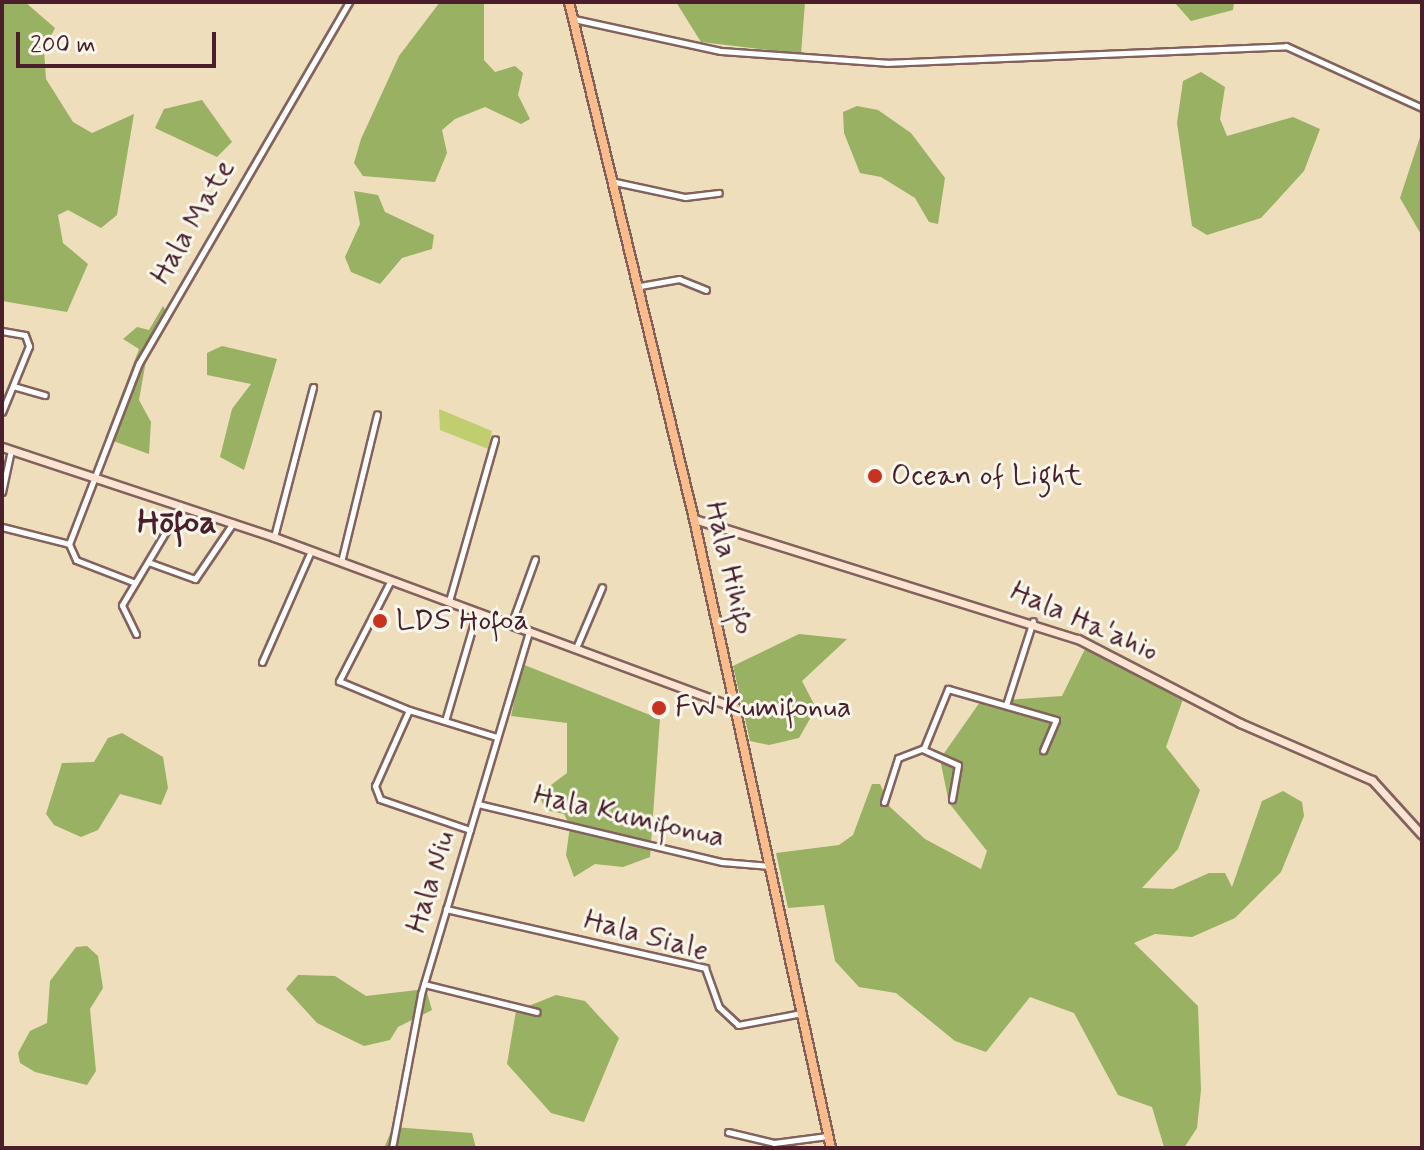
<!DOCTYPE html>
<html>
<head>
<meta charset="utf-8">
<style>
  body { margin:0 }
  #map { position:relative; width:1424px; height:1150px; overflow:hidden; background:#eedebc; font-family:Mynerve,sans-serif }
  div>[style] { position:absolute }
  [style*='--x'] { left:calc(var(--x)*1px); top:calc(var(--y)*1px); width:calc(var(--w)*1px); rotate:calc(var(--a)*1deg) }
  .green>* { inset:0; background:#c0ce70 }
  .forest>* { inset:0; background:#98b162 }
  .roads { filter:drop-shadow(2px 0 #83625e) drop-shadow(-2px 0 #83625e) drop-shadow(0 2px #83625e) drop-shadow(0 -2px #83625e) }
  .street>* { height:5px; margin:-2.5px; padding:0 2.5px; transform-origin:2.5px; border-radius:2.5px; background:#fff }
  .secondary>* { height:7px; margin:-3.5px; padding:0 3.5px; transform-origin:3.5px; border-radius:3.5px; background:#fde4d1 }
  .primary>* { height:8px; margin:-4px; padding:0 4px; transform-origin:4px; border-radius:4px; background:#fabc8b }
  .dots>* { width:22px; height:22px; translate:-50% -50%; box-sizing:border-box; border:4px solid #fbf7ec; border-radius:50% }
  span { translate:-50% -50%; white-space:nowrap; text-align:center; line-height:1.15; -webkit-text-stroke:6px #fbf7ec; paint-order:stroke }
  .street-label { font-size:30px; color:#4a1f2b }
  .poi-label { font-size:30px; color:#4a1f2b }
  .left { translate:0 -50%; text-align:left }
  .quarter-label { font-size:34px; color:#4a1f2b; font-weight:700 }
  .frame { position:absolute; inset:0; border:4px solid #4a1f2b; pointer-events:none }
  .scale { position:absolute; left:16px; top:32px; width:200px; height:36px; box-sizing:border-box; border:4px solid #4a1f2b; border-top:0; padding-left:10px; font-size:24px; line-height:28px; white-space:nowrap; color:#4a1f2b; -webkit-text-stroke:6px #fbf7ec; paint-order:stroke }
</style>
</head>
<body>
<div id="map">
  <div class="green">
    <div style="clip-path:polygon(439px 409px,492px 431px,488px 449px,440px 430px)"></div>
  </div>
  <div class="forest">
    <div style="clip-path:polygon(2px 2px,25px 2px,55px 28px,44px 50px,46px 79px,73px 122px,92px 133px,134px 114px,117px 215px,101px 228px,68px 210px,58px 215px,63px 243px,88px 264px,67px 312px,2px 301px)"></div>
    <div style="clip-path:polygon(440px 2px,484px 4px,484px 60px,495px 72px,515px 66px,523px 73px,518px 95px,530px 119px,521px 124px,485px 107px,455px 119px,442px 130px,447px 153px,435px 182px,363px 176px,354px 163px,361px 139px,399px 56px)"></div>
    <div style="clip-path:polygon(676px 2px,805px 2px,801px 54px,701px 42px)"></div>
    <div style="clip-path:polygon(1174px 2px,1234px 2px,1233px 10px,1191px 21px)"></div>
    <div style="clip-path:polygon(1201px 72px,1225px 87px,1220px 119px,1227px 136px,1293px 117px,1320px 129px,1304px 171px,1261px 218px,1207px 235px,1192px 226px,1177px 123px,1183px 81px)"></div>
    <div style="clip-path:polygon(202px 100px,232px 142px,217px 157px,155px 128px,164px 109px)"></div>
    <div style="clip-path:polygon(857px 106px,878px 110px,911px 133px,945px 178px,938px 224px,929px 222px,915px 198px,881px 177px,860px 173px,844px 133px,843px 112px)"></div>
    <div style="clip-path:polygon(1422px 131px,1422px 236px,1400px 198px)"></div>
    <div style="clip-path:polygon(354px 191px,378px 195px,385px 212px,434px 235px,432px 249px,402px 258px,380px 284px,351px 272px,345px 257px,360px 224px)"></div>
    <div style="clip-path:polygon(163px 306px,171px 319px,147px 355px,139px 400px,151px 422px,149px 454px,105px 438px,139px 349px,123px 339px,137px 327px,149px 330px)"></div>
    <div style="clip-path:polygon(222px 346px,277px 359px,244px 470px,220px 457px,232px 409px,251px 384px,207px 375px,207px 353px)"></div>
    <div style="clip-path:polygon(799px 634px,847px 639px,802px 681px,816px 708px,799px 738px,769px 745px,750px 741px,733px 666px)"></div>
    <div style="clip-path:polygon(1085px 649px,1183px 699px,1166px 747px,1200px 790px,1178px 849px,1142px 888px,1173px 889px,1209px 873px,1225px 873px,1232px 887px,1262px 801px,1283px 791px,1302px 802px,1304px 816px,1281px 872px,1235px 918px,1192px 937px,1155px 934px,1134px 943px,1198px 1006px,1201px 1090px,1197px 1128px,1184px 1148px,1164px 1147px,1152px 1107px,1118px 1095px,1074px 1013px,1030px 997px,986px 1052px,955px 1041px,896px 993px,859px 987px,835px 961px,824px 905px,788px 908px,776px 853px,839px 845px,853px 835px,872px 784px,880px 784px,890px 807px,925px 839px,981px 869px,987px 851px,949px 803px,940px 759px,980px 702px,1062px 696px)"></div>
    <div style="clip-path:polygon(522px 664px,660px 719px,650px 857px,623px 867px,595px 864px,574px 877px,566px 855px,570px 826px,564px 814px,545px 810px,539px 794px,567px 773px,567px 723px,511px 716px)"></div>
    <div style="clip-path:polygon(122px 733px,163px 757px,168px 788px,161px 805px,120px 794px,98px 830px,81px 837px,54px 825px,46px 814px,62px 763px,94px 762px,108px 738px)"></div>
    <div style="clip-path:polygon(87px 946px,98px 956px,103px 988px,90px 1009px,96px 1071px,87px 1085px,35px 1072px,20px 1063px,18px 1053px,30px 1031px,47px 1023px,50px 981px,76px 947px)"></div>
    <div style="clip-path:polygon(298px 975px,335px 976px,366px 996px,426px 989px,432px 1010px,398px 1027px,390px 1040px,364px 1046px,317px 1023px,286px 989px)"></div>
    <div style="clip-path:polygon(556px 995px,585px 1001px,619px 1038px,584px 1122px,551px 1113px,507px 1064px,516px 1011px)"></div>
    <div style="clip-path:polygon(393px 1127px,472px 1133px,476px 1148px,384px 1148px)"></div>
  </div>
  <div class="roads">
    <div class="street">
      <div style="--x:574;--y:19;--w:150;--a:12.3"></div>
      <div style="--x:721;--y:51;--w:166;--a:4.1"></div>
      <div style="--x:887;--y:63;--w:399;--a:-2.4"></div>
      <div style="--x:1286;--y:46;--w:149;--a:24.5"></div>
      <div style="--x:615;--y:182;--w:72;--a:12.1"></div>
      <div style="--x:685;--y:197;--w:34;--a:-7"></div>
      <div style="--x:640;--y:286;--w:40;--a:-10"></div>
      <div style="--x:679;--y:279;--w:29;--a:22"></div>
      <div style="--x:2;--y:331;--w:23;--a:10"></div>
      <div style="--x:25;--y:335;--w:12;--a:70"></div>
      <div style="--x:29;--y:346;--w:71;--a:112.2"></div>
      <div style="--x:13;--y:386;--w:33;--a:16"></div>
      <div style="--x:2;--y:492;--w:43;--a:-77.9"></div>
      <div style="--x:2;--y:527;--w:69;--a:14.2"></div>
      <div style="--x:274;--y:537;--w:155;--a:-75.4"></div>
      <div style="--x:69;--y:544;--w:194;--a:-68.9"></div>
      <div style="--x:139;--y:363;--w:418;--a:-59.8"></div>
      <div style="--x:69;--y:544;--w:17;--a:66"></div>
      <div style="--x:76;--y:560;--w:61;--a:21.1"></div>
      <div style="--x:148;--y:562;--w:50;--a:19.9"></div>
      <div style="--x:195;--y:579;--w:68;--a:-55.8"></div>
      <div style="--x:341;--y:562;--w:152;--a:-76.3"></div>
      <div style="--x:391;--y:580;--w:114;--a:117.2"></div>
      <div style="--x:339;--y:681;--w:76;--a:22.5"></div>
      <div style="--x:449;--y:601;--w:168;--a:-74.1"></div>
      <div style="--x:511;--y:625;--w:70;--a:-70"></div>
      <div style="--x:136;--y:634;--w:32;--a:-116"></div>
      <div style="--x:122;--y:605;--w:115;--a:-59.2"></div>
      <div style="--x:576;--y:648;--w:66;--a:-66.9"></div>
      <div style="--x:262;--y:662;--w:121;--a:-66.2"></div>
      <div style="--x:1006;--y:705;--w:88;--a:-72.2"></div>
      <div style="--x:445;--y:721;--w:114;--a:-73.6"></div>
      <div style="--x:922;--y:749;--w:39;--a:24"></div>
      <div style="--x:958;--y:765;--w:35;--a:100"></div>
      <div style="--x:884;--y:802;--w:46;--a:-72.3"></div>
      <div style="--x:898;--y:758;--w:28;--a:-21"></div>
      <div style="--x:924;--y:748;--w:64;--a:-67.9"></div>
      <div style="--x:948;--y:689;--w:112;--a:16"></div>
      <div style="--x:1056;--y:720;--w:33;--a:113"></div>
      <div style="--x:478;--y:804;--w:251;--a:13.4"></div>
      <div style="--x:722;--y:862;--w:48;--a:4.8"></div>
      <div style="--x:470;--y:830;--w:95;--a:-161"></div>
      <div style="--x:380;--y:799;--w:14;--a:-111"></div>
      <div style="--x:375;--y:786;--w:83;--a:-65.9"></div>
      <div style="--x:409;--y:710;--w:92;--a:17.1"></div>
      <div style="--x:446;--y:909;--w:266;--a:12.8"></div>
      <div style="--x:705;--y:968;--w:41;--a:70.3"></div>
      <div style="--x:719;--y:1007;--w:26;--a:43"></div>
      <div style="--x:738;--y:1025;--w:65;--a:-10.6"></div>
      <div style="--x:424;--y:984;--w:116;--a:13.9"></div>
      <div style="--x:728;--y:1132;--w:47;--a:13.4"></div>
      <div style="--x:774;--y:1143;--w:54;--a:-7.4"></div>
      <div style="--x:392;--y:1148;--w:157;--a:-79.3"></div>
      <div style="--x:421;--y:994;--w:378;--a:-73.4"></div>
    </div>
    <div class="secondary">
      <div style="--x:2;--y:447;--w:287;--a:18.3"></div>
      <div style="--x:274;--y:537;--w:493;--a:20.3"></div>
      <div style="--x:694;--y:519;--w:402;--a:17.4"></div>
      <div style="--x:1078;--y:639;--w:182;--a:27.4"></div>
      <div style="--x:1240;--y:723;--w:144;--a:23.4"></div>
      <div style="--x:1372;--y:780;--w:74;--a:47.7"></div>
    </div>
    <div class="primary">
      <div style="--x:569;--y:2;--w:532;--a:76.41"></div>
      <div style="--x:694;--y:519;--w:644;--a:77.71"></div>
    </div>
  </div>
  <div class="dots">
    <div style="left:875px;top:476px;background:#c8321e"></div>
    <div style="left:380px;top:621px;background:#c8321e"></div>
    <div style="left:659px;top:708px;background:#c8321e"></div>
  </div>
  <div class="street-label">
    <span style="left:193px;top:222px;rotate:-60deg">Hala Mate</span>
    <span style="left:729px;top:568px;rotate:77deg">Hala Hihifo</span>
    <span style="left:1084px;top:622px;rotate:24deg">Hala Ha'ahio</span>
    <span style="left:629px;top:817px;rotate:13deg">Hala Kumifonua</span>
    <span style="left:431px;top:882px;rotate:-73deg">Hala Niu</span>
    <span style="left:646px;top:936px;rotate:15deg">Hala Siale</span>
  </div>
  <div class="poi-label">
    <span class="left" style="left:891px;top:476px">Ocean of Light</span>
    <span class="left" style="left:396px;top:621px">LDS Hofoa</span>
    <span class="left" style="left:675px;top:708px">FW Kumifonua</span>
  </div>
  <div class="quarter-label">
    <span style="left:177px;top:523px">Hōfoa</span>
  </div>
  <div class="frame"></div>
  <div class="scale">200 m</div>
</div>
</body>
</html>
